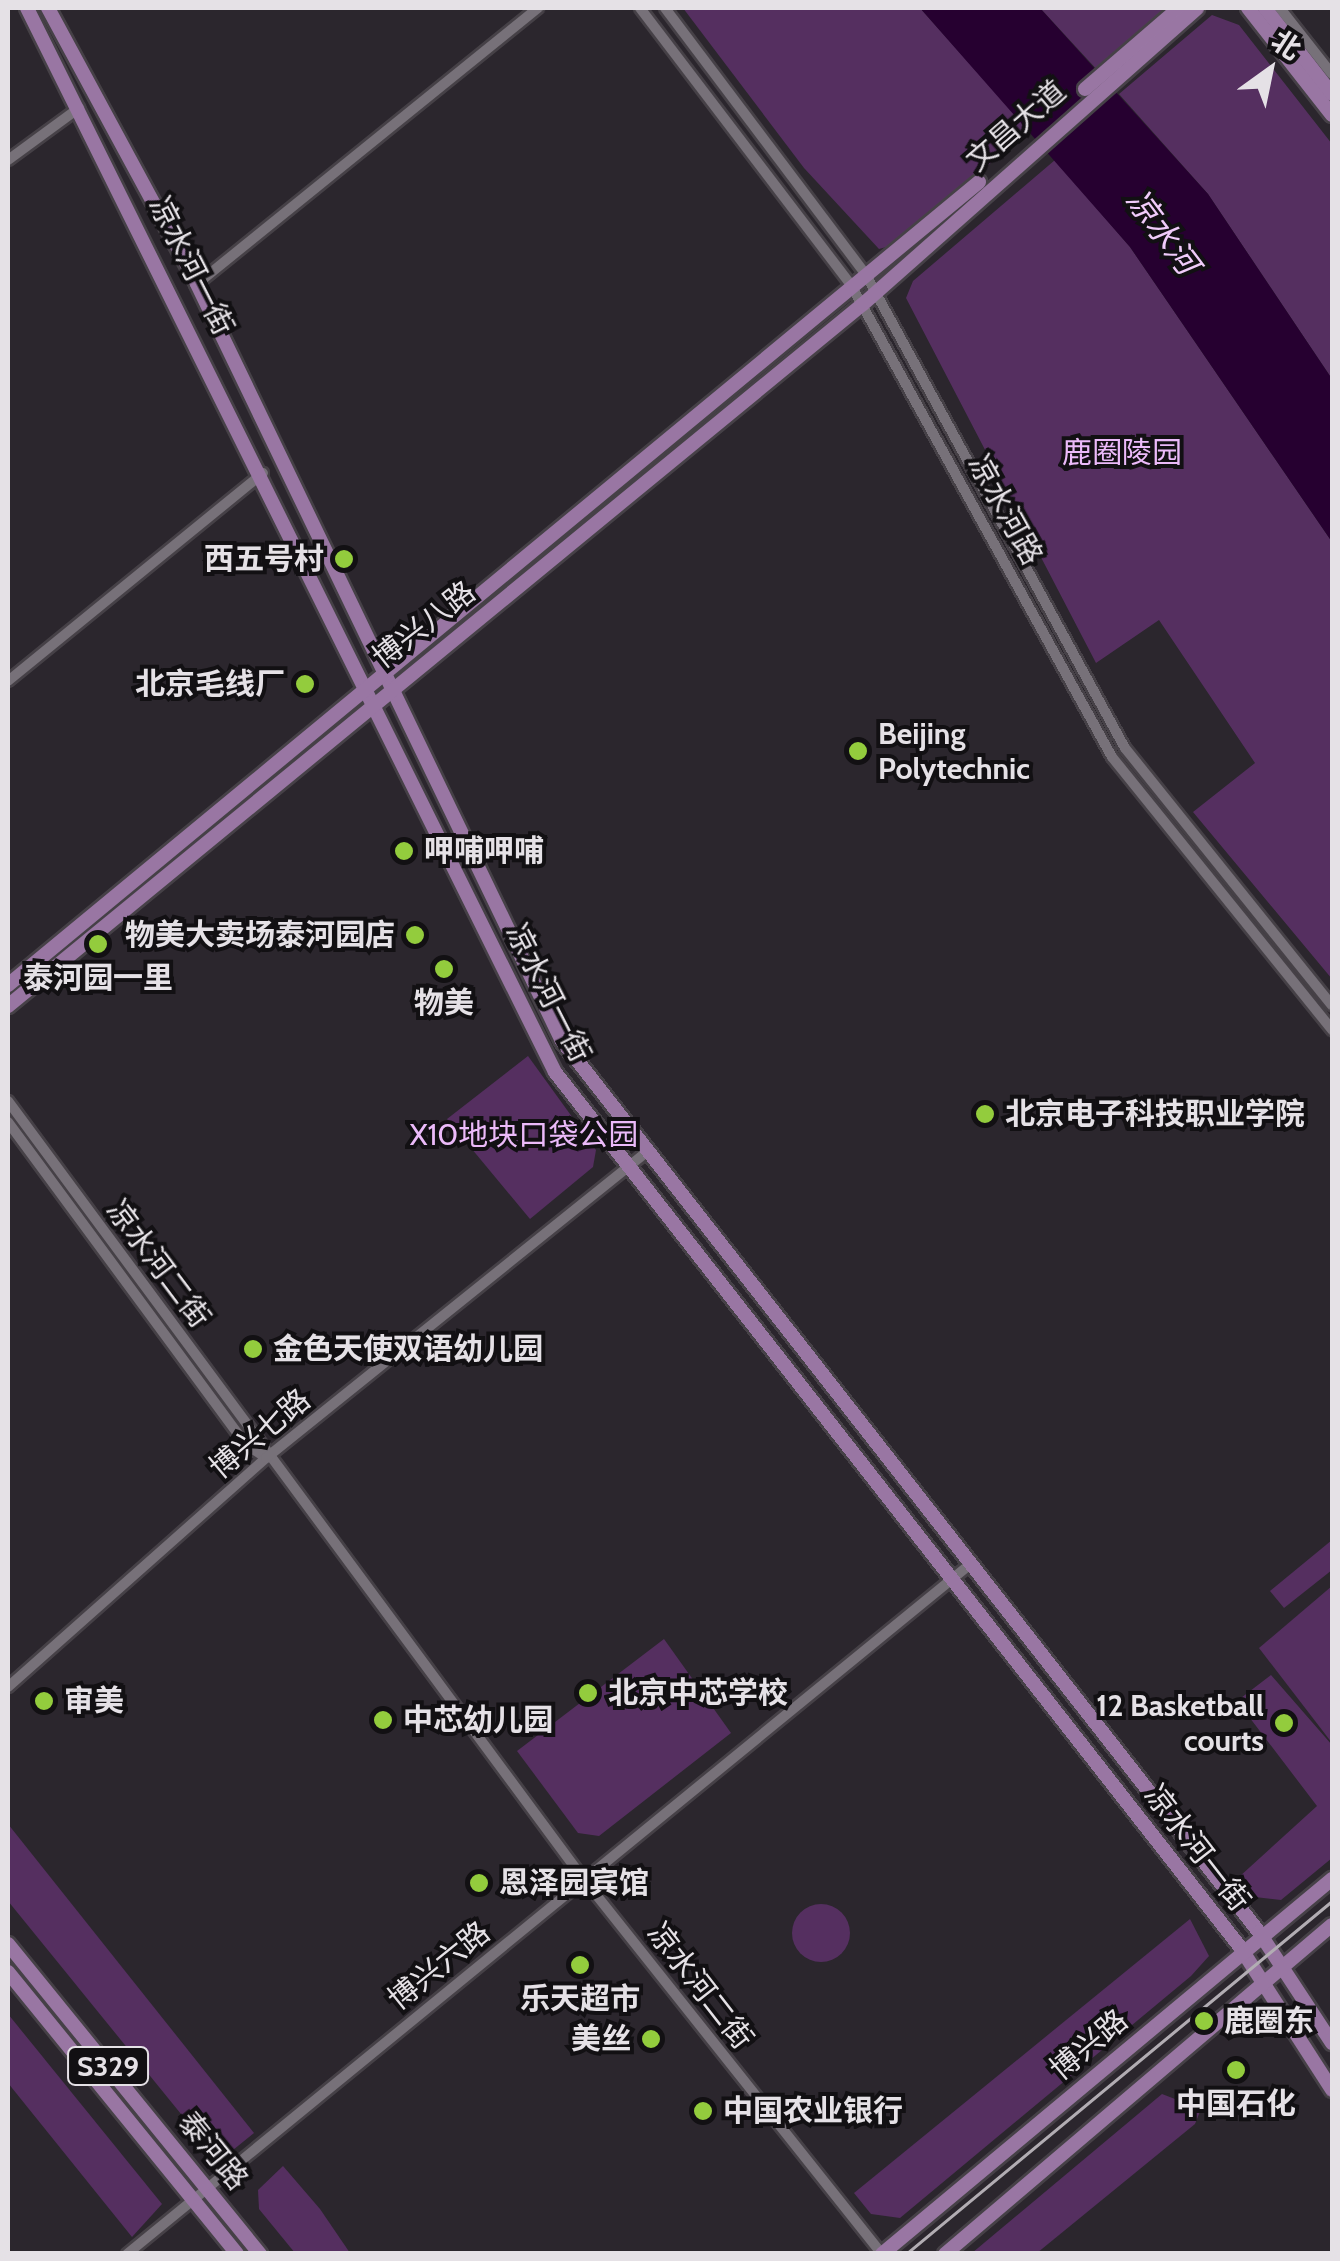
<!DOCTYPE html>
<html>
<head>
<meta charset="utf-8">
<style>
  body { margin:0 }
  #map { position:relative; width:1340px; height:2261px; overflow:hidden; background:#2b262d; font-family:Cabin,"Noto Sans SC",sans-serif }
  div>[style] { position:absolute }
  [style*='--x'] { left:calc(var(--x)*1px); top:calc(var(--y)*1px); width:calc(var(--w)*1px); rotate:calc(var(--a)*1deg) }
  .green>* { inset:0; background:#552f60 }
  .round { border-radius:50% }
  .water>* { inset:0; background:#260030 }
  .roads { filter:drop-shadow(2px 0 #464147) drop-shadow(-2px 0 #464147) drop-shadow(0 2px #464147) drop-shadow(0 -2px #464147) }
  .minor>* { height:10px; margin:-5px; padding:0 5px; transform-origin:5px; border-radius:5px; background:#777179 }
  .major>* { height:14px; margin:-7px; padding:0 7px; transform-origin:7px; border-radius:7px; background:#9976a3 }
  .tram>* { height:2.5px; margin:-1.25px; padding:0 1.25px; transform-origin:1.25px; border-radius:1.25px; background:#b2adb3 }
  .dots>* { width:28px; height:28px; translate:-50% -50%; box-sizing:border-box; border:5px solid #121013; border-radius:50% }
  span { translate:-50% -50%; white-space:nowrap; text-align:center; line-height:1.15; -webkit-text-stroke:8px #121013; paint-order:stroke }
  .shield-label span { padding:2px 8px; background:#121013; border:2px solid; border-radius:8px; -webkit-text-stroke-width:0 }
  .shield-label { font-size:28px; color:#e5e1e6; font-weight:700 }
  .street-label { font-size:30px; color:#e5e1e6 }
  .park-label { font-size:30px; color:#ebbaf9 }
  .poi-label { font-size:30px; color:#e5e1e6; font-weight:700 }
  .right { translate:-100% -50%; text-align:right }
  .left { translate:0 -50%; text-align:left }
  .water-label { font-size:32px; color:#f0cbfa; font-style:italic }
  .frame { position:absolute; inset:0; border:10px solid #e5e1e6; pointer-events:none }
  .north { position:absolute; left:1220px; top:20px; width:100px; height:100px; -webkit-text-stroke:8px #121013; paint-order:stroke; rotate:33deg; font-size:28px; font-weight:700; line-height:40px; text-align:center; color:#e5e1e6 }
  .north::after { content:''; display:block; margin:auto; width:35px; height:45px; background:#e5e1e6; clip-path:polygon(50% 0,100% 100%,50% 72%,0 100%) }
</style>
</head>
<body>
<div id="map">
  <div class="green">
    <div style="clip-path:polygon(683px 8px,920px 8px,1029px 130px,897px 244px,879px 249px,804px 168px)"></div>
    <div style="clip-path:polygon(1040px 8px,1172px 8px,1100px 73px)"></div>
    <div style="clip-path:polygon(1212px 15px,1239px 25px,1332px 144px,1332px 379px,1208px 194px,1119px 94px)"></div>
    <div style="clip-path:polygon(1055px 160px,1130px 247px,1332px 542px,1332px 979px,1193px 812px,1255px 763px,1159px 620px,1096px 663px,906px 298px,913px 281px)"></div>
    <div style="clip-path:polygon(528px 1056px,596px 1150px,593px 1167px,530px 1219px,447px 1119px)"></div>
    <div style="clip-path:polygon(1332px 1540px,1332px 1570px,1284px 1608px,1270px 1591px)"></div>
    <div style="clip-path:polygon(1332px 1586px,1332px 1743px,1259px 1648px)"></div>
    <div style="clip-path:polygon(664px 1639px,731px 1733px,599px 1836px,578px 1833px,517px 1751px)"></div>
    <div style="clip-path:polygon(1271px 1675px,1332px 1745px,1332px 1858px,1281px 1900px,1255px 1897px,1239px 1877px,1317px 1806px,1237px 1701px)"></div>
    <div style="clip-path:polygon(8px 1824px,254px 2133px,233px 2150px,207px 2146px,8px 1901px)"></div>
    <div class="round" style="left:792px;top:1904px;width:58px;height:58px"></div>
    <div style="clip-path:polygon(1190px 1919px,1209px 1956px,1191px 1976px,900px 2218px,871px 2214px,854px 2193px)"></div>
    <div style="clip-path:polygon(8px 2014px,162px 2204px,132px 2237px,8px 2083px)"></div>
    <div style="clip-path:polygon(1162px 2094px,1201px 2109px,1195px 2124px,1037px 2253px,972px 2253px)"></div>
    <div style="clip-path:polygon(283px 2166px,320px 2209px,350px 2253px,295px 2253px,259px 2209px,258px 2190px)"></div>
  </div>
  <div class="water">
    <div style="clip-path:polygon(920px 8px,1040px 8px,1208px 194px,1332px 379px,1332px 542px,1130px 247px)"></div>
  </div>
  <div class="roads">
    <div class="minor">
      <div style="--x:640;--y:8;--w:348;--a:52.7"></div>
      <div style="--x:851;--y:285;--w:539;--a:61.06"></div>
      <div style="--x:1112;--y:757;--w:351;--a:51.1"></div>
      <div style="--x:665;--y:8;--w:334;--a:53"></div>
      <div style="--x:866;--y:275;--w:539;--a:61.3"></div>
      <div style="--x:1125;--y:748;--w:330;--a:51.2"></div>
      <div style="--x:1280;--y:8;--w:84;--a:51.8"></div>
      <div style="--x:8;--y:160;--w:88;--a:-36.2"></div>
      <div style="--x:197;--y:284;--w:439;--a:-39"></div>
      <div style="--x:8;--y:681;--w:329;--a:-39.2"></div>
      <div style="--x:8;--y:1101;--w:965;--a:53.51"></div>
      <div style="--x:582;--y:1877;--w:482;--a:51.5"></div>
      <div style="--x:8;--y:1122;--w:400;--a:53.6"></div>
      <div style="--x:245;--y:1444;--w:24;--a:33"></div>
      <div style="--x:8;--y:1687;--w:345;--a:-41.6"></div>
      <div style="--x:266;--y:1458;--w:487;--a:-38.8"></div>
      <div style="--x:127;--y:2254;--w:1088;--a:-39.29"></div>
    </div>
    <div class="major">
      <div style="--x:27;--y:8;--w:1188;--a:63.61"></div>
      <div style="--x:555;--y:1072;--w:1111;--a:51.94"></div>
      <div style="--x:1240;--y:1947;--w:170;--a:57.2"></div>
      <div style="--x:48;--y:8;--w:314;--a:61.6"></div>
      <div style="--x:197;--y:284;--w:840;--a:64.26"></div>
      <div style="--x:562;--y:1041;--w:1131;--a:51.97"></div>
      <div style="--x:1259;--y:1932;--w:133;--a:56.7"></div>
      <div style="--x:1248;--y:8;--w:136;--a:51.9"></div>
      <div style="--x:1265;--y:8;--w:109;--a:52.1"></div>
      <div style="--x:1085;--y:89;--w:124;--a:-40.8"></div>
      <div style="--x:8;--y:985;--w:1260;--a:-39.59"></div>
      <div style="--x:8;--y:1006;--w:1106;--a:-39.39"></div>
      <div style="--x:863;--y:304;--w:446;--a:-41.5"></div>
      <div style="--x:8;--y:1944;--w:400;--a:50.9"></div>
      <div style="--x:8;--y:1972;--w:363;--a:50.9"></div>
      <div style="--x:882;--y:2254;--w:586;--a:-39.81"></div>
      <div style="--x:945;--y:2254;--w:508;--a:-40.37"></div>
    </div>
  </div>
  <div class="tram">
    <div style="--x:906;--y:2254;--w:553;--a:-39.65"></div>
  </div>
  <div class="dots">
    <div style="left:344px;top:559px;background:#93cc3d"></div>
    <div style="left:305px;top:684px;background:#93cc3d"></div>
    <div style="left:858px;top:751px;background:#93cc3d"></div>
    <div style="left:404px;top:851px;background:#93cc3d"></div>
    <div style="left:415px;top:935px;background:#93cc3d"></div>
    <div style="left:98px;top:944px;background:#93cc3d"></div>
    <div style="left:444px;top:969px;background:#93cc3d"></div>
    <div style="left:985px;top:1114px;background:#93cc3d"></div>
    <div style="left:253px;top:1349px;background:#93cc3d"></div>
    <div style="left:588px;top:1693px;background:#93cc3d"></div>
    <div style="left:44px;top:1701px;background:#93cc3d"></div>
    <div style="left:383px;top:1720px;background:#93cc3d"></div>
    <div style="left:1284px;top:1723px;background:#93cc3d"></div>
    <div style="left:479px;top:1883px;background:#93cc3d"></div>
    <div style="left:580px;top:1965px;background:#93cc3d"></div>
    <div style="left:1204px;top:2021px;background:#93cc3d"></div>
    <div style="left:651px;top:2039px;background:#93cc3d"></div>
    <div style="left:1236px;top:2070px;background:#93cc3d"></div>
    <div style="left:703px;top:2111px;background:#93cc3d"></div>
  </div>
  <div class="shield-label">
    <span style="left:108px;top:2066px">S329</span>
  </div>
  <div class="street-label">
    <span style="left:1016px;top:126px;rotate:-41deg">文昌大道</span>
    <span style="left:191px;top:266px;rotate:63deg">凉水河一街</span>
    <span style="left:1005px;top:510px;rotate:61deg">凉水河路</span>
    <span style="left:424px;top:625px;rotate:-38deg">博兴八路</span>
    <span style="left:548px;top:993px;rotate:63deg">凉水河一街</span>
    <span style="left:158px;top:1264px;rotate:53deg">凉水河二街</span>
    <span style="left:260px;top:1434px;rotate:-40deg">博兴七路</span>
    <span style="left:1197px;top:1848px;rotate:52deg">凉水河一街</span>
    <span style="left:439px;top:1966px;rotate:-39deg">博兴六路</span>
    <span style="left:700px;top:1986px;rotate:52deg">凉水河二街</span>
    <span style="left:1089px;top:2045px;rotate:-40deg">博兴路</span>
    <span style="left:213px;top:2151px;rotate:51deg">泰河路</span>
  </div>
  <div class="park-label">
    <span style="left:1122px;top:453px">鹿圈陵园</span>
    <span style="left:524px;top:1135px">X10地块口袋公园</span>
  </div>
  <div class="poi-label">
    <span class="right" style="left:324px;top:559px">西五号村</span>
    <span class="right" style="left:285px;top:684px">北京毛线厂</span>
    <span class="left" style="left:878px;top:751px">Beijing<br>Polytechnic</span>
    <span class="left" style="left:424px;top:851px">呷哺呷哺</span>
    <span class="right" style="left:395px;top:935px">物美大卖场泰河园店</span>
    <span style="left:98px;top:978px">泰河园一里</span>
    <span style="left:444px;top:1003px">物美</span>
    <span class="left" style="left:1005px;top:1114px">北京电子科技职业学院</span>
    <span class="left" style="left:273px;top:1349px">金色天使双语幼儿园</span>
    <span class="left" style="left:608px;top:1693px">北京中芯学校</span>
    <span class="left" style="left:64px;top:1701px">审美</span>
    <span class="right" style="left:1264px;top:1723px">12 Basketball<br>courts</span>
    <span class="left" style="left:403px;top:1720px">中芯幼儿园</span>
    <span class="left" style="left:499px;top:1883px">恩泽园宾馆</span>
    <span style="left:580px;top:1999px">乐天超市</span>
    <span class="left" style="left:1224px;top:2021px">鹿圈东</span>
    <span class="right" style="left:631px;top:2039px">美丝</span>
    <span style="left:1236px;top:2104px">中国石化</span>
    <span class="left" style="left:723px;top:2111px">中国农业银行</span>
  </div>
  <div class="water-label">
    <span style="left:1162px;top:232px;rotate:53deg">凉水河</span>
  </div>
  <div class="frame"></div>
  <div class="north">北</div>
</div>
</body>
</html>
